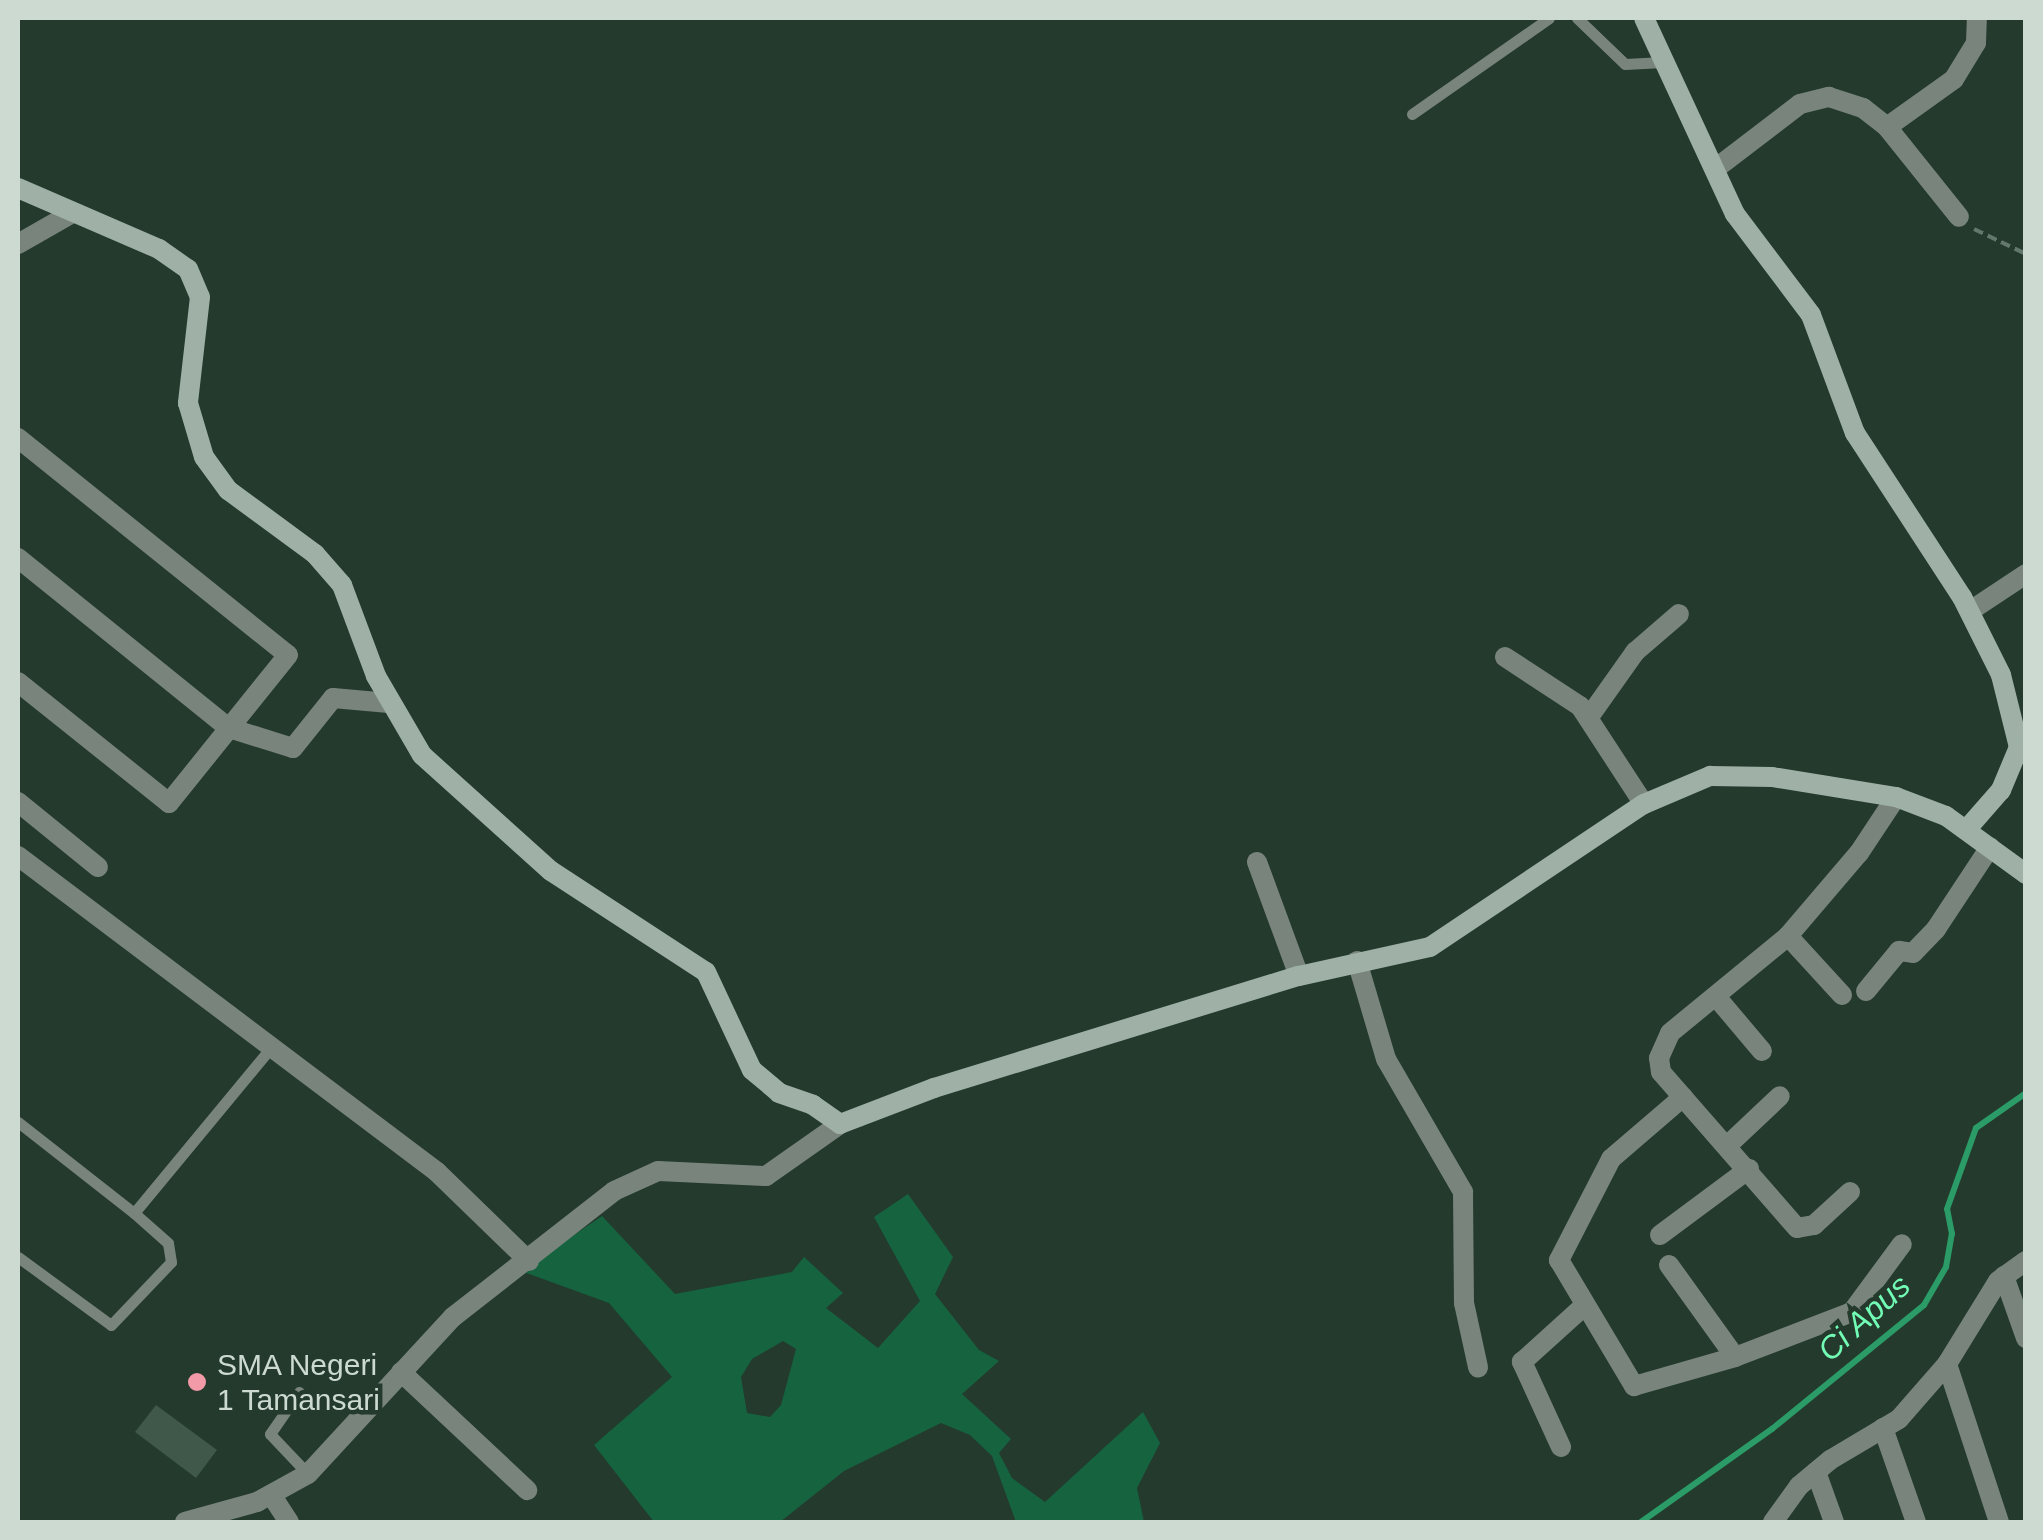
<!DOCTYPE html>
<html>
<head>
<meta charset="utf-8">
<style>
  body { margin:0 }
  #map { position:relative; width:2043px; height:1540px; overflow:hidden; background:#233a2d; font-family:Arial,sans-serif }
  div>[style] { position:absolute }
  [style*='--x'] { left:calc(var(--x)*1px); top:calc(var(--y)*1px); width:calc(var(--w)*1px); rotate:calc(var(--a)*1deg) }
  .green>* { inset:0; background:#166340 }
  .stream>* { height:6px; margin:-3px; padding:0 3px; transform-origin:3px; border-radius:3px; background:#2b9b67 }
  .building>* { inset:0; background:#3f5849 }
  .path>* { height:4px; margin-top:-2px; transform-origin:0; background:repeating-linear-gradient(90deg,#63776c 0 10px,transparent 0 15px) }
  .lane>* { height:11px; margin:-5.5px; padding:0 5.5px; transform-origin:5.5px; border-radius:5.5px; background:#79847d }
  .street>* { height:20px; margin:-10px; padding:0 10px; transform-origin:10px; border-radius:10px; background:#79847d }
  .secondary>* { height:20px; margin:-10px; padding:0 10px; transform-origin:10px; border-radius:10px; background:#9fb1a6 }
  .dots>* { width:28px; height:28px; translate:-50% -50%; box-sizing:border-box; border:5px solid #233a2d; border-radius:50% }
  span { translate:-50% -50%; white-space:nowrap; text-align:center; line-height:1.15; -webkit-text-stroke:9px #233a2d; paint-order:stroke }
  .poi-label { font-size:30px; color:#ccdad1 }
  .left { translate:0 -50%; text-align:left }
  .water-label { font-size:32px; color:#72fbb5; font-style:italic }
  .frame { position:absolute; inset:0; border:20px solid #ccdad1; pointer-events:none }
</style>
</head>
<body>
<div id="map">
  <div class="green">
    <div style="clip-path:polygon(evenodd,908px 1194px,953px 1257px,935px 1294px,979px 1350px,999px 1361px,962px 1394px,1011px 1439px,999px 1453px,1012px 1478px,1045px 1502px,1143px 1412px,1160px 1443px,1137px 1488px,1144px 1522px,1016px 1522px,992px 1456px,970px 1435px,941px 1423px,844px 1471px,780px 1522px,654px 1522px,594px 1445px,672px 1377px,609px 1303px,521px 1271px,602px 1216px,675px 1294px,792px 1272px,804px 1257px,843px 1293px,826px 1308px,878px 1348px,920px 1301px,874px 1217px,908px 1194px,783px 1341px,796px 1349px,781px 1405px,770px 1417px,747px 1413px,741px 1377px,752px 1359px,783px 1341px)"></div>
  </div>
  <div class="stream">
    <div style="--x:1641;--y:1522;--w:161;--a:-35.4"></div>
    <div style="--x:1772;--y:1429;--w:196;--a:-39.2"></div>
    <div style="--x:1924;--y:1305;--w:44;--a:-59.9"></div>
    <div style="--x:1946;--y:1267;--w:34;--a:-80"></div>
    <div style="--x:1952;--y:1234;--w:25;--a:-101"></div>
    <div style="--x:1947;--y:1209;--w:86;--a:-70.3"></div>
    <div style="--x:1976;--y:1128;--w:61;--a:-35"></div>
  </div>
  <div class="building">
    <div style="clip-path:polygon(156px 1405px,217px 1450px,196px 1478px,135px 1432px)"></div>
  </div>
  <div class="path">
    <div style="--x:1974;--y:229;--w:58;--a:25.7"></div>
  </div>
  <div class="lane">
    <div style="--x:1577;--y:18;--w:66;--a:43.8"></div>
    <div style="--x:1625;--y:64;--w:38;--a:-3"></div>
    <div style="--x:1412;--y:114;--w:167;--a:-35"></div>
    <div style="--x:18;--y:1122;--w:147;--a:38.1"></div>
    <div style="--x:134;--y:1213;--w:210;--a:-50.4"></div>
    <div style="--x:18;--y:1257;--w:115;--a:36.2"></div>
    <div style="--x:111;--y:1325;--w:87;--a:-46.4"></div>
    <div style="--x:171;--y:1262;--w:19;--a:-99"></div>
    <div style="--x:168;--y:1243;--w:45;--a:-138.6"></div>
    <div style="--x:299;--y:1392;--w:51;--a:124.6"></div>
    <div style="--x:270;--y:1434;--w:55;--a:46.5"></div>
  </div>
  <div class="street">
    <div style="--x:1887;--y:127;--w:82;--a:-35.6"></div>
    <div style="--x:1954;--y:79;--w:42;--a:-58.6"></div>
    <div style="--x:1976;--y:43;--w:25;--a:-88"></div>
    <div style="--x:1715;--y:169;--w:107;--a:-37.4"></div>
    <div style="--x:1800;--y:104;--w:30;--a:-14"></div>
    <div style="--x:1829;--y:97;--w:36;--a:18"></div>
    <div style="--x:1863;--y:108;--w:31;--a:38"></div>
    <div style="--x:1887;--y:127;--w:115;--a:51.3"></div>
    <div style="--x:18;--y:244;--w:64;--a:-29.7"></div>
    <div style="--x:18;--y:438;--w:346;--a:38.8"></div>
    <div style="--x:288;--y:655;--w:190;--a:128.8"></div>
    <div style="--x:169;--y:803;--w:193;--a:-141.3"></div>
    <div style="--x:18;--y:558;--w:271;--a:38.9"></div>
    <div style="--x:229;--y:728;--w:67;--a:17.4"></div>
    <div style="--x:293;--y:748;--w:64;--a:-51.3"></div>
    <div style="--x:333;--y:698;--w:56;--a:5.1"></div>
    <div style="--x:1970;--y:611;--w:67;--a:-33.5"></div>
    <div style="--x:1505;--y:657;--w:90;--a:33.2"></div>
    <div style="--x:1580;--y:706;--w:117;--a:56.9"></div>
    <div style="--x:1589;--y:717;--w:80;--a:-54.7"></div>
    <div style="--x:1635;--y:652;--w:58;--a:-40.8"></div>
    <div style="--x:18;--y:802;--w:103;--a:39.1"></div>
    <div style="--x:18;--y:856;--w:525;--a:37.02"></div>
    <div style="--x:437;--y:1172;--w:128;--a:44.1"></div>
    <div style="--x:1257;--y:862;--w:121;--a:69.8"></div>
    <div style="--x:1788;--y:936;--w:80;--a:47.5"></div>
    <div style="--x:1357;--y:961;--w:102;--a:73.5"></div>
    <div style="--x:1386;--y:1059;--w:154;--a:59.9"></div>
    <div style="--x:1463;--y:1192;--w:111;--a:89.5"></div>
    <div style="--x:1464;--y:1303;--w:66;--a:77.7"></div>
    <div style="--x:1866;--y:991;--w:52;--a:-50.5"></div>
    <div style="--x:1899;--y:951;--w:14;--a:8"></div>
    <div style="--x:1913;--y:953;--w:33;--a:-46"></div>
    <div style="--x:1936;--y:929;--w:98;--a:-56.6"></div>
    <div style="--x:1718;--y:999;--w:68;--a:49.8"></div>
    <div style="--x:1683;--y:1097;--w:95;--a:139.3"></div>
    <div style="--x:1611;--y:1159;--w:114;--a:117.2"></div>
    <div style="--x:1559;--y:1260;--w:147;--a:59.2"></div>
    <div style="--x:1634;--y:1386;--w:105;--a:-16"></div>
    <div style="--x:1728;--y:1145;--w:71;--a:-43.3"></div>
    <div style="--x:1850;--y:1192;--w:49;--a:137.5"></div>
    <div style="--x:1814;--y:1225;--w:17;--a:170"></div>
    <div style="--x:1797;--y:1228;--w:207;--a:-131.1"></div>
    <div style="--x:1661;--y:1072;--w:14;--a:-98"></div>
    <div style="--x:1659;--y:1058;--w:27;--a:-66"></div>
    <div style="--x:1670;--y:1033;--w:153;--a:-39.4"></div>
    <div style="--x:1788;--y:936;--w:109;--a:-49.5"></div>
    <div style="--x:1859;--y:853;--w:67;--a:-56.5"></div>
    <div style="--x:1660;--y:1235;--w:111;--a:-36.6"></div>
    <div style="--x:1669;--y:1265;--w:113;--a:54.3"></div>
    <div style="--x:1735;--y:1357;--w:125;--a:-21"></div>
    <div style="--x:1852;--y:1312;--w:84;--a:-53.7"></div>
    <div style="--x:2004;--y:1276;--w:66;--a:70.5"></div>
    <div style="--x:1947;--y:1364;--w:166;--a:71.8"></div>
    <div style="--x:401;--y:1372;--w:173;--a:43.1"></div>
    <div style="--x:1883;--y:1428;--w:100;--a:70.7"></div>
    <div style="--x:1561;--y:1447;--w:94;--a:-114.6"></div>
    <div style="--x:1522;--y:1362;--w:85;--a:-42.1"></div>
    <div style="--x:1816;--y:1472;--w:53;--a:70.2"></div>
    <div style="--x:272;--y:1496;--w:31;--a:57"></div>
    <div style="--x:185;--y:1522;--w:75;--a:-15.5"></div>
    <div style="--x:257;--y:1502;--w:58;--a:-28.8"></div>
    <div style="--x:308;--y:1474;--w:214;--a:-47.3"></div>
    <div style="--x:453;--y:1317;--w:204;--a:-38"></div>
    <div style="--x:614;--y:1191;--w:48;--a:-24.4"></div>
    <div style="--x:658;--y:1171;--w:108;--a:2.7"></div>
    <div style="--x:766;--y:1176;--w:90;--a:-35.1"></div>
    <div style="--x:1773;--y:1522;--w:44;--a:-54.2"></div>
    <div style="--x:1799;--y:1486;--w:40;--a:-40"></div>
    <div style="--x:1830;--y:1460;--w:80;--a:-30.7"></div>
    <div style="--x:1899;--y:1419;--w:73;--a:-48.9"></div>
    <div style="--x:1947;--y:1364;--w:97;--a:-58.4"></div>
    <div style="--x:1998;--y:1281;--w:34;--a:-36"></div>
  </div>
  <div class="secondary">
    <div style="--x:1644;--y:18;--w:216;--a:65.1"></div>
    <div style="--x:1735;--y:214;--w:126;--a:53"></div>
    <div style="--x:1811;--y:315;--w:126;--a:69.6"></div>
    <div style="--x:1855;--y:433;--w:196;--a:56.9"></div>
    <div style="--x:1962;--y:597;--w:87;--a:63.4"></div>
    <div style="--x:2001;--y:675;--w:74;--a:76"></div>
    <div style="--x:2019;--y:747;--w:47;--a:112.7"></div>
    <div style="--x:2001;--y:790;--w:52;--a:131.1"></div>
    <div style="--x:18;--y:188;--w:154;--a:23.4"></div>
    <div style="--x:159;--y:249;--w:35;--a:35"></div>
    <div style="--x:188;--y:269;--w:30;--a:67"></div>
    <div style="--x:200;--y:297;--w:107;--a:96.5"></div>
    <div style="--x:188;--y:403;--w:56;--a:73.5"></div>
    <div style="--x:204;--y:457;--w:41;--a:54"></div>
    <div style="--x:228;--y:490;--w:108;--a:36.3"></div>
    <div style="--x:315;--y:554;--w:41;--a:48.9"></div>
    <div style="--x:342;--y:585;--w:97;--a:69.5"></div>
    <div style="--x:376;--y:676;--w:91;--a:59.8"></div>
    <div style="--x:422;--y:755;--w:173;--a:42"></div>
    <div style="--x:551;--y:871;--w:185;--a:33.1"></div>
    <div style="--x:706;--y:972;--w:108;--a:64.9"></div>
    <div style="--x:752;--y:1070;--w:35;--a:40"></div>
    <div style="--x:779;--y:1093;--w:36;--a:19"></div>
    <div style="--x:813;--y:1105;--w:33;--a:35"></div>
    <div style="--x:840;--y:1124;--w:101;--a:-21"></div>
    <div style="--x:934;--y:1088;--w:382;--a:-17.1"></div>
    <div style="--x:1299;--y:976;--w:134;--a:-12.5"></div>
    <div style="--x:1430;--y:947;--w:257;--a:-33.8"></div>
    <div style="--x:1644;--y:804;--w:72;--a:-23"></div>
    <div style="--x:1710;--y:776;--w:62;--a:0.9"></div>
    <div style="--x:1772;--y:777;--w:126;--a:9.2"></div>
    <div style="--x:1896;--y:797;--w:53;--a:20.8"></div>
    <div style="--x:1946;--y:816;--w:99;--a:35.9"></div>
  </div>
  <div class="dots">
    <div style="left:197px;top:1382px;background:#f39aa9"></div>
  </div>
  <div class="poi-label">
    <span class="left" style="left:217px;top:1382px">SMA Negeri<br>1 Tamansari</span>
  </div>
  <div class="water-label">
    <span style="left:1864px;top:1318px;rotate:-42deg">Ci Apus</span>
  </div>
  <div class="frame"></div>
</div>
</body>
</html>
